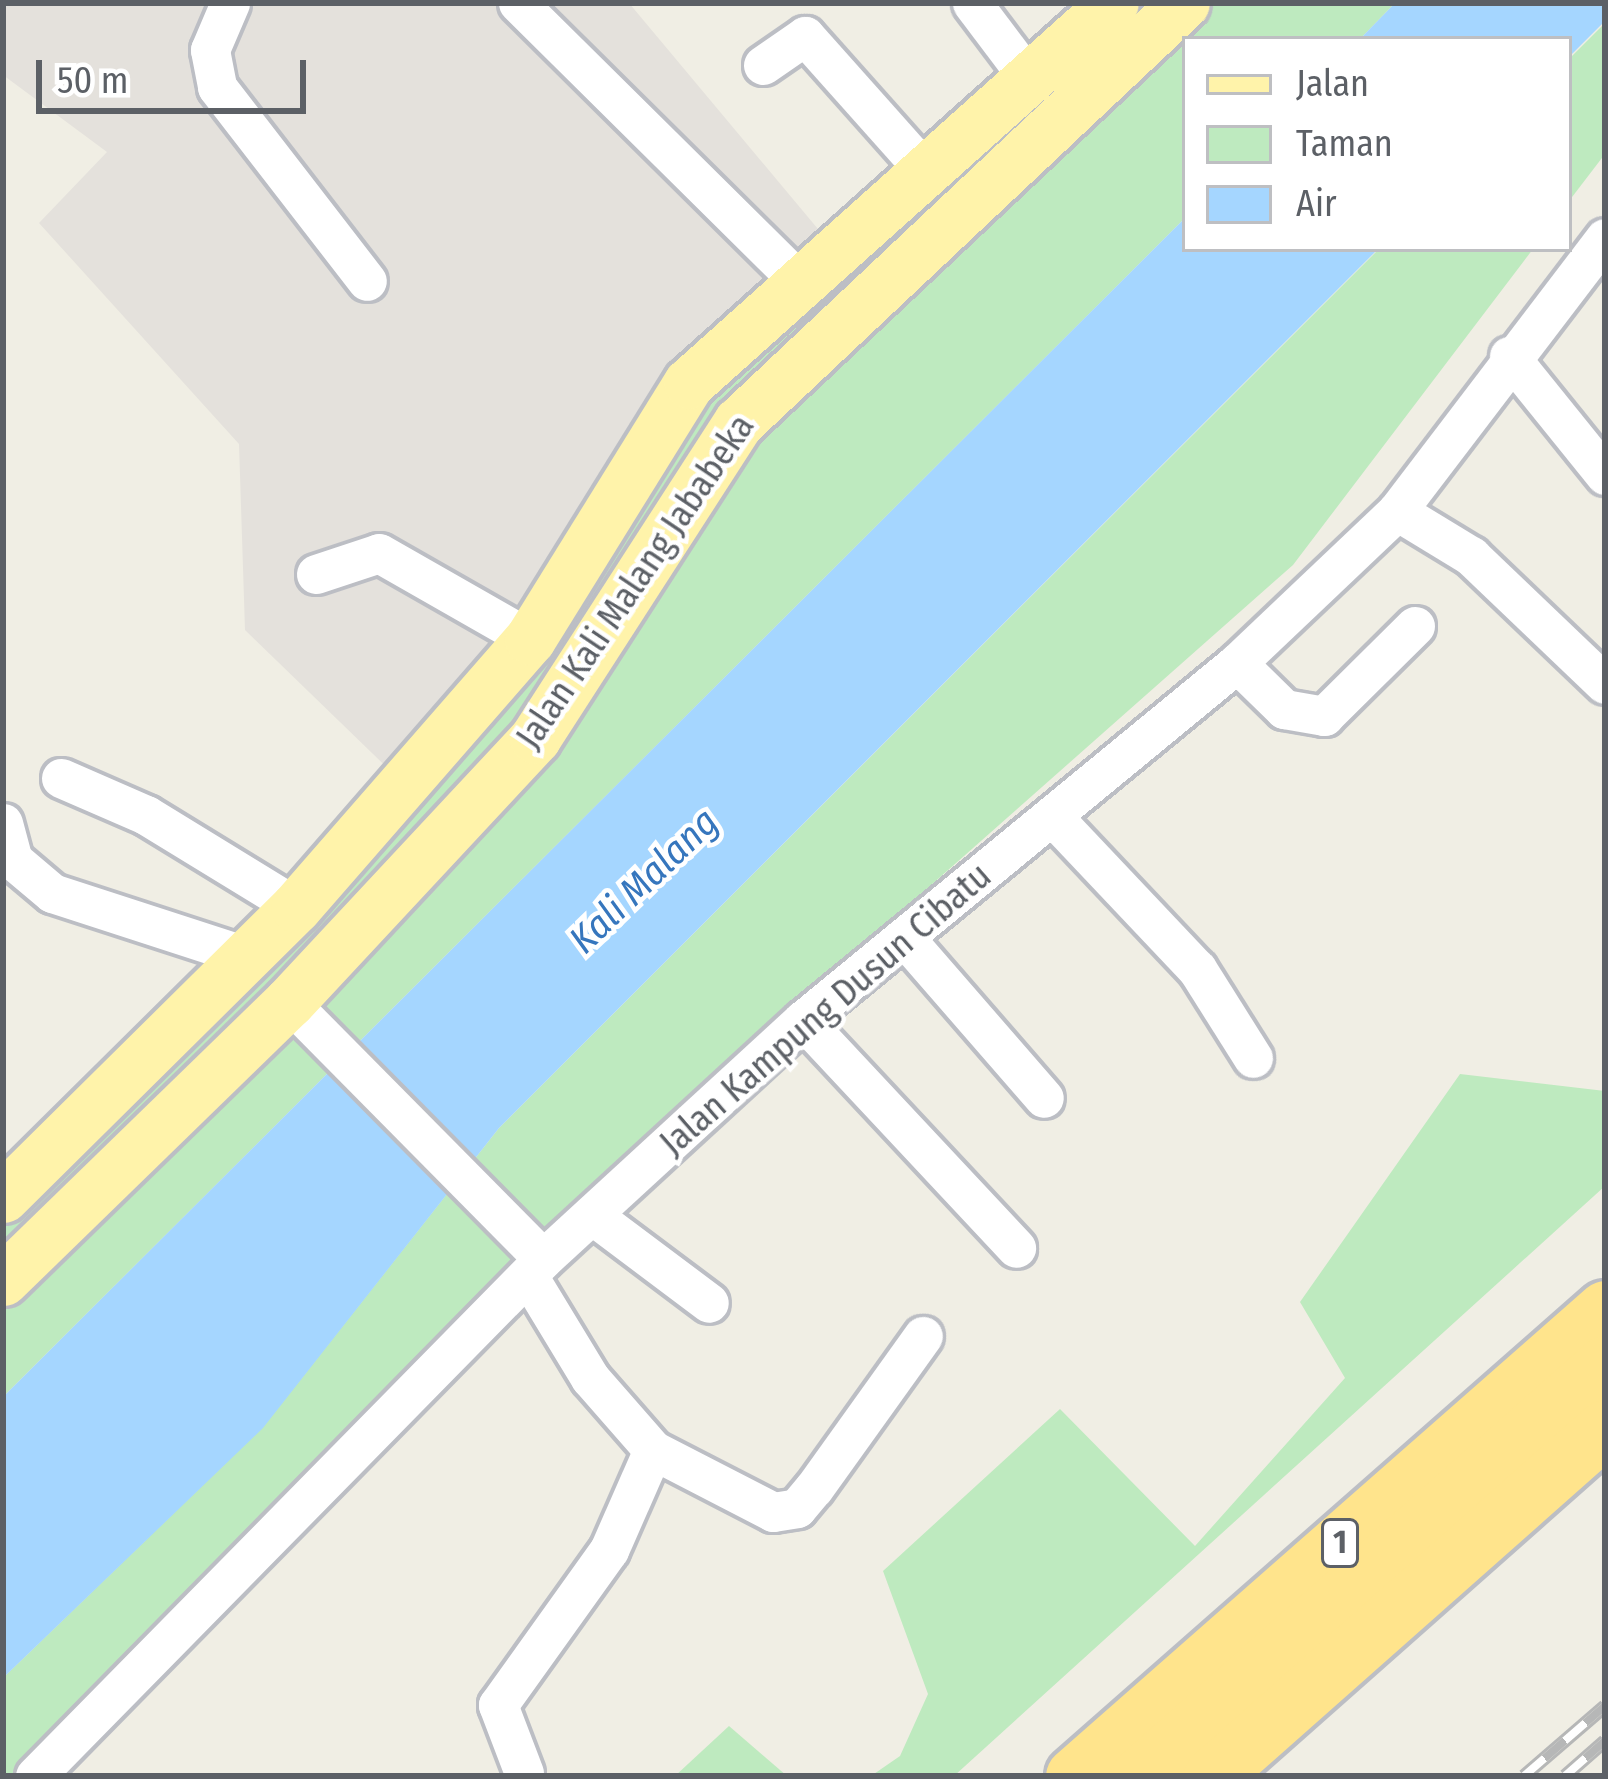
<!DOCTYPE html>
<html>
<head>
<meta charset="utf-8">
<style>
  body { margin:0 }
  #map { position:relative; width:1608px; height:1779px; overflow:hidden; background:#f0eee4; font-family:"Fira Sans Condensed",sans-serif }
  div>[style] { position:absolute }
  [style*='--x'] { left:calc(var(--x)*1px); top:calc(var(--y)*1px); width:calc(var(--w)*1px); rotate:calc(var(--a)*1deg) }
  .industrial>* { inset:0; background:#e4e1dc }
  .green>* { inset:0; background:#beeabf }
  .water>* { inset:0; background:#a5d6ff }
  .roads { filter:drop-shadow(3px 0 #bcbec4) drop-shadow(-3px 0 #bcbec4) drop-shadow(0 3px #bcbec4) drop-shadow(0 -3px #bcbec4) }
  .minor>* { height:39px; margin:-19.5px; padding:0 19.5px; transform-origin:19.5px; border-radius:19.5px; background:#fff }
  .major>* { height:51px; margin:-25.5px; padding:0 25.5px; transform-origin:25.5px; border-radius:25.5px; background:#fff3aa }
  .highway>* { height:57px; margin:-28.5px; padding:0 28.5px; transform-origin:28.5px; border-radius:28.5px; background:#ffe48c }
  .rail>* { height:14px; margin-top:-7px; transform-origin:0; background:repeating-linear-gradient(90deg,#fff 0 27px,#b6b7b7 0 54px); box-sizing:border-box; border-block:3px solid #b6b7b7 }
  span { translate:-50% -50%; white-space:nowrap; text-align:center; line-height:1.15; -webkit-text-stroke:9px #fff; paint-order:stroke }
  .shield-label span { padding:3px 9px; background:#fff; border:3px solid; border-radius:9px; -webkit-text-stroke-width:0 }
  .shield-label { font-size:33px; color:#5c6066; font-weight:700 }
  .street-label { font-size:36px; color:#5c6066 }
  .water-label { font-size:39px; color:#3676bd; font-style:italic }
  .frame { position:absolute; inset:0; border:6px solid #5c6066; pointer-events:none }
  .legend { position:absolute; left:1182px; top:36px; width:390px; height:216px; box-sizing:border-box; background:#fff; border:3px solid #bebfc2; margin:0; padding:15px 21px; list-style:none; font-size:36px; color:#5c6066 }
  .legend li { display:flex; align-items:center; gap:24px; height:60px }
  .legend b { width:60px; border:3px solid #bebfc2 }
  .scale { position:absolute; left:36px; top:60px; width:270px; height:54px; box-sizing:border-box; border:6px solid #5c6066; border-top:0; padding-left:15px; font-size:36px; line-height:42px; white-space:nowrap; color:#5c6066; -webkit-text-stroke:9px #fff; paint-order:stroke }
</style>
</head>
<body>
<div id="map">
  <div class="industrial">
    <div style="clip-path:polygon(3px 3px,629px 3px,833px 247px,404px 784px,245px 630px,239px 444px,39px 223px,107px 152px,3px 75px)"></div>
  </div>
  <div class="green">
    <div style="clip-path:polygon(1113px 3px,1395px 3px,1360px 39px,1185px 39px,1185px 218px,3px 1397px,3px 1197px,296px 907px,689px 383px)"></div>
    <div style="clip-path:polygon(1605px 23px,1605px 154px,1569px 201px,1569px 59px)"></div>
    <div style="clip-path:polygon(1379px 249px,1533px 249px,1293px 565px,644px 1139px,39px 1776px,3px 1776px,3px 1678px,263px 1427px,499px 1128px)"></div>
    <div style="clip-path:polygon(1460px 1074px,1605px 1091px,1605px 1186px,954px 1776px,871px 1776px,900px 1756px,928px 1694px,883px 1571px,1060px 1409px,1195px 1546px,1345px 1378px,1300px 1302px)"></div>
    <div style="clip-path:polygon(729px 1726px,787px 1776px,675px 1776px)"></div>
  </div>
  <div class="water">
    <div style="clip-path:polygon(1395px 3px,1605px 3px,1605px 21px,1569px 57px,1569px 39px,1360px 39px)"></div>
    <div style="clip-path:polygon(1185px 218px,1185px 249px,1378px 249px,499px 1128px,263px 1428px,3px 1678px,3px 1397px)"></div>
  </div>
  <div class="roads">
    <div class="minor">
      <div style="--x:230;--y:3;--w:51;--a:113.1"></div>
      <div style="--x:210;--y:50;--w:38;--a:79"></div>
      <div style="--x:217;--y:87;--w:245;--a:52.3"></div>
      <div style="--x:518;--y:3;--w:390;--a:44.7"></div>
      <div style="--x:972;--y:3;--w:96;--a:53"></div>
      <div style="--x:763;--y:65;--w:51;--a:-34.6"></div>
      <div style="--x:805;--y:36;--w:183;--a:48.3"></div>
      <div style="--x:1509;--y:356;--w:153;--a:51.1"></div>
      <div style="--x:1397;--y:511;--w:87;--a:31.3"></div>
      <div style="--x:1471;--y:556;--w:185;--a:43.7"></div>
      <div style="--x:316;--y:574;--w:66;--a:-18.4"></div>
      <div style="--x:379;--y:553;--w:174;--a:29.7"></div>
      <div style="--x:1237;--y:663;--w:66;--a:44.4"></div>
      <div style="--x:1284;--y:709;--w:41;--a:9.9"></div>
      <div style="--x:1324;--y:716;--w:128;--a:-44.7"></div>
      <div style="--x:61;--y:778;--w:93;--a:23.5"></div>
      <div style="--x:146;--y:815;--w:176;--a:31.5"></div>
      <div style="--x:1054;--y:818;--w:208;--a:46.6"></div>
      <div style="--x:1197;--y:969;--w:105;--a:57.8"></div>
      <div style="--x:3;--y:823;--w:38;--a:75"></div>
      <div style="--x:13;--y:860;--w:51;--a:40.2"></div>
      <div style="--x:52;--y:893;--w:204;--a:18"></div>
      <div style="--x:904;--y:937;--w:213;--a:49"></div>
      <div style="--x:289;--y:1002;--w:361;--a:45.3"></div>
      <div style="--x:803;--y:1020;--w:312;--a:46.9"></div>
      <div style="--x:592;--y:1215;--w:146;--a:36.9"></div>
      <div style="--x:530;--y:1279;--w:116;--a:58.8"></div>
      <div style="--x:590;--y:1378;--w:96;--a:48.8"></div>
      <div style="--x:653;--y:1450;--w:135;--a:27.3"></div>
      <div style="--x:773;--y:1512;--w:24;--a:-9"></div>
      <div style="--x:797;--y:1508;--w:26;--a:-50"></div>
      <div style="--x:814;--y:1488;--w:187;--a:-54.4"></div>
      <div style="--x:524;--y:1773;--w:73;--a:-110.9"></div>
      <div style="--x:498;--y:1705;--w:191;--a:-54.4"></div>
      <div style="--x:609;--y:1550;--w:109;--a:-66.3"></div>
      <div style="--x:35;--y:1776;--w:725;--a:-45.5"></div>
      <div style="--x:543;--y:1259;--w:353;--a:-42.6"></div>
      <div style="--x:803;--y:1020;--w:562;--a:-39.44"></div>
      <div style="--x:1237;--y:663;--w:221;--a:-43.5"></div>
      <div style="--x:1397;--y:511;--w:343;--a:-52.7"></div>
    </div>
    <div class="major">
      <div style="--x:3;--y:1197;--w:412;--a:-44.7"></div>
      <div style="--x:296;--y:907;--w:356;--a:-48.9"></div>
      <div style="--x:530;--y:639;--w:301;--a:-58.2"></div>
      <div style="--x:689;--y:383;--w:569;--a:-41.87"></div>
      <div style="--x:3;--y:1280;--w:399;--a:-44.2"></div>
      <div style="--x:289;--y:1002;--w:361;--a:-47"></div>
      <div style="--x:535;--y:738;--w:376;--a:-57.2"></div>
      <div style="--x:739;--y:422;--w:611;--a:-43.28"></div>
    </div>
    <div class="highway">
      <div style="--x:1074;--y:1776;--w:707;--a:-41.33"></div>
      <div style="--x:1139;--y:1776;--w:622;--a:-41.48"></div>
      <div style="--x:1212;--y:1776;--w:525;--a:-41.52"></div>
    </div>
  </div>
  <div class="rail">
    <div style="--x:1524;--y:1776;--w:107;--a:-40.8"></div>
    <div style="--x:1565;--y:1776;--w:53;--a:-41.2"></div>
  </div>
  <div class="shield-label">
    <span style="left:1340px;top:1543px">1</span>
  </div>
  <div class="street-label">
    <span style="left:636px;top:582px;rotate:-56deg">Jalan Kali Malang Jababeka</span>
    <span style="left:826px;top:1010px;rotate:-41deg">Jalan Kampung Dusun Cibatu</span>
  </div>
  <div class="water-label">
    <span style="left:644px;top:881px;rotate:-44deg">Kali Malang</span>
  </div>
  <div class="frame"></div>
  <ul class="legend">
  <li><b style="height:15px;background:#fff3aa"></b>Jalan</li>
  <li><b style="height:33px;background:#beeabf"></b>Taman</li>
  <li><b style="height:33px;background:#a5d6ff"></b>Air</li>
  </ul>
  <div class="scale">50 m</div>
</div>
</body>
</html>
